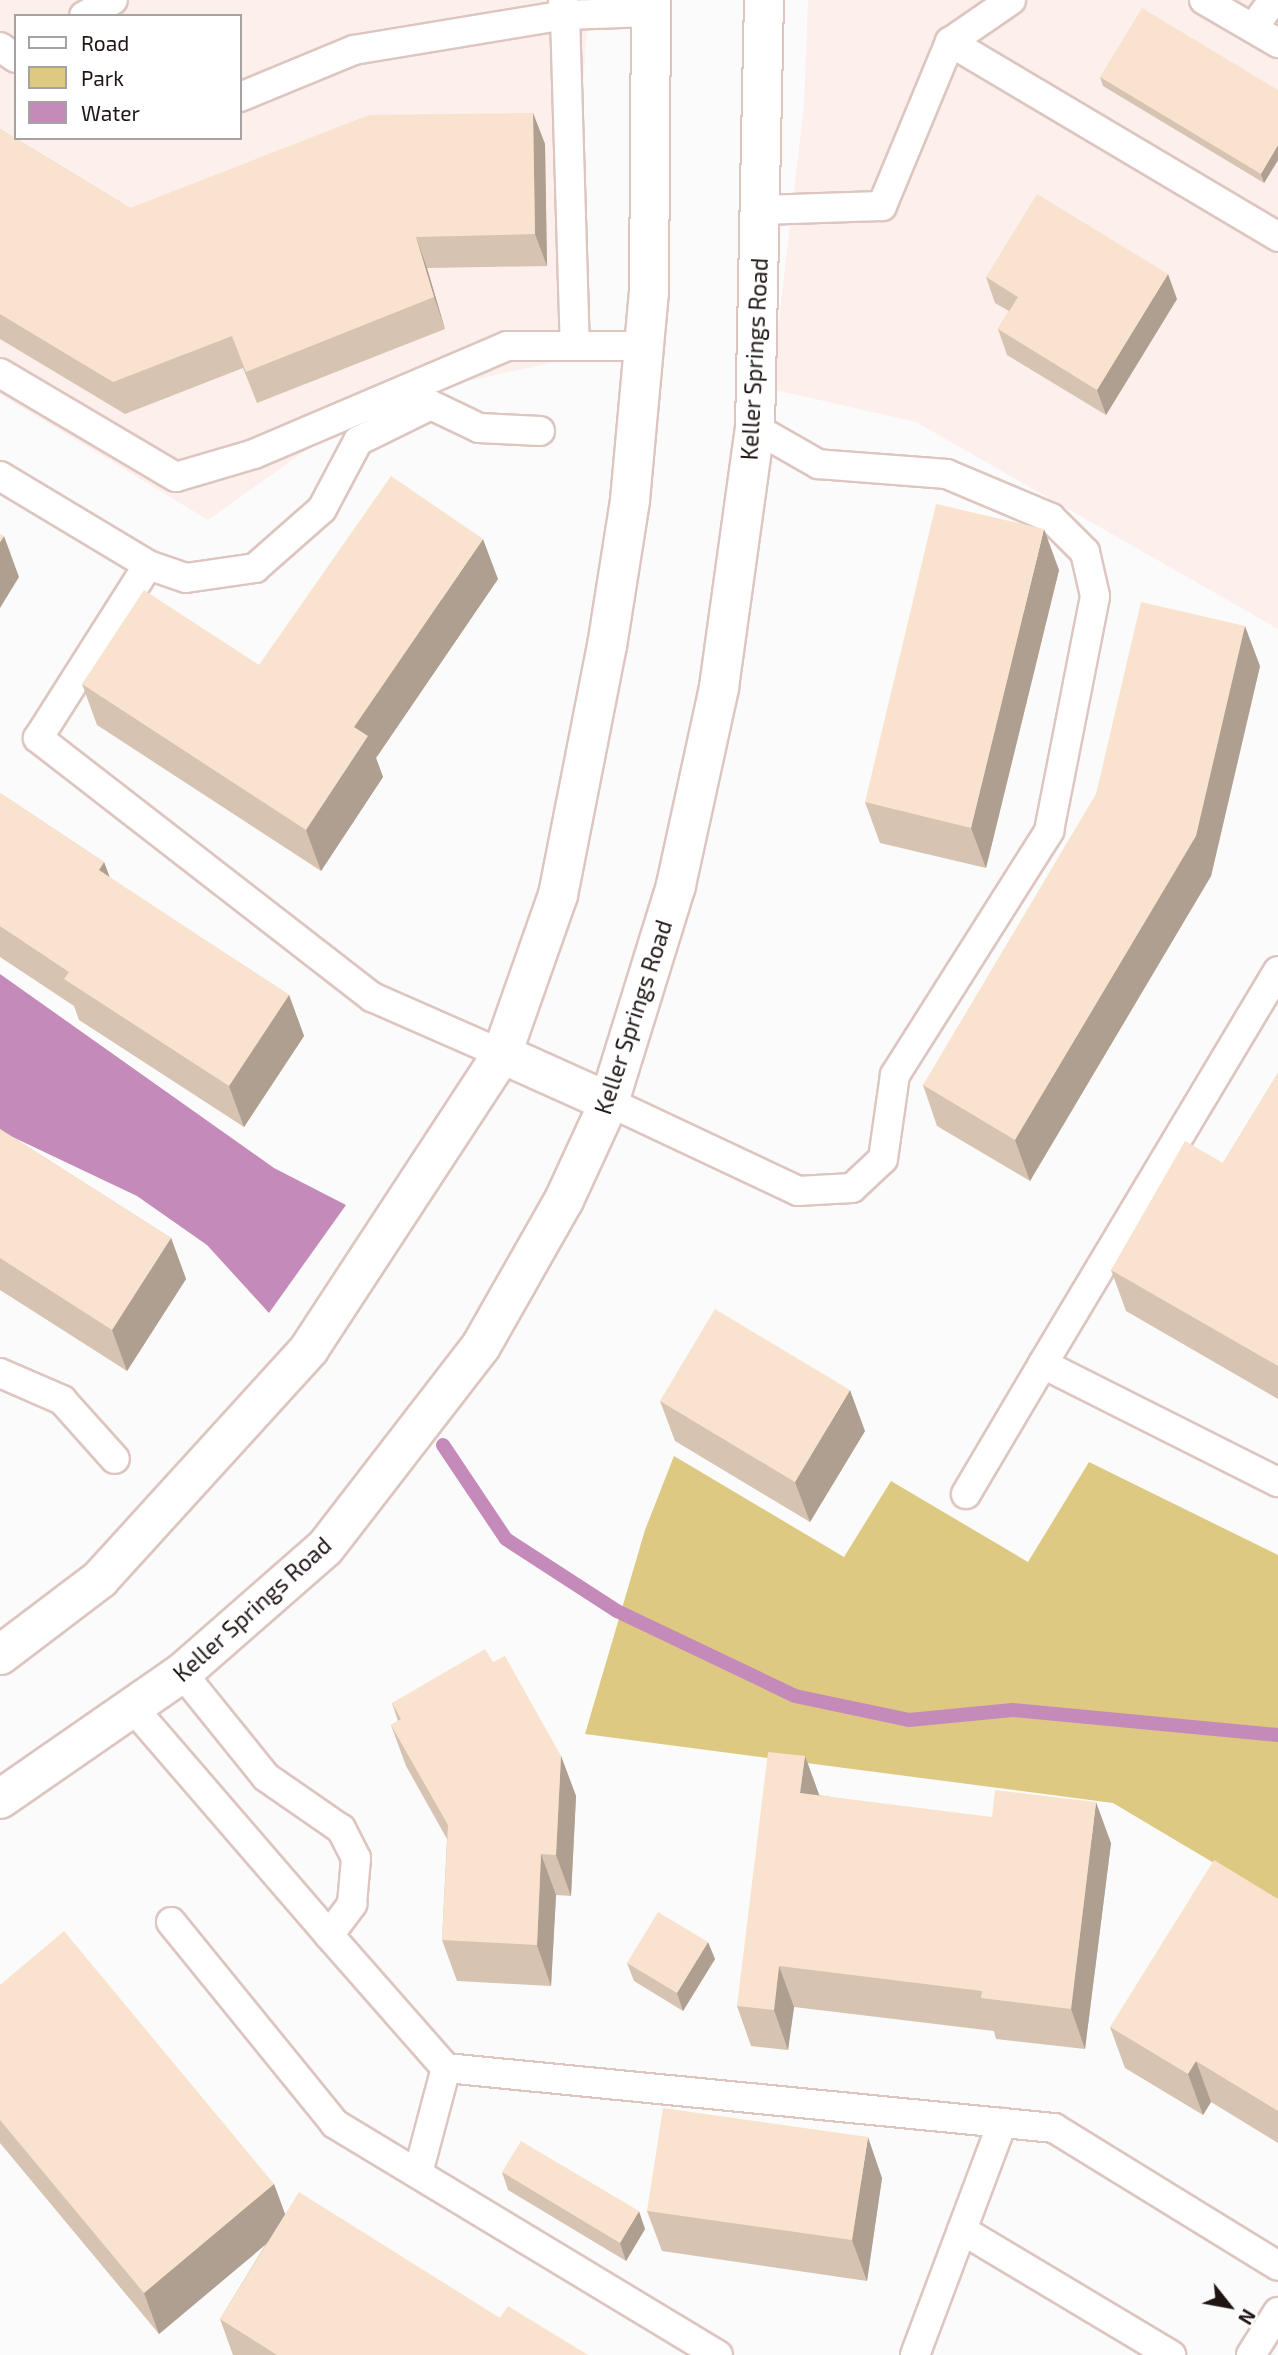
<!DOCTYPE html>
<html>
<head>
<meta charset="utf-8">
<style>
  body { margin:0 }
  #map { position:relative; width:1278px; height:2355px; overflow:hidden; background:#fbfbfb; font-family:"Exo 2",sans-serif }
  div>[style] { position:absolute }
  [style*='--x'] { left:calc(var(--x)*1px); top:calc(var(--y)*1px); width:calc(var(--w)*1px); rotate:calc(var(--a)*1deg) }
  .built>* { inset:0; background:#fdefec }
  .green>* { inset:0; background:#ddc982 }
  .water>* { inset:0; background:#c48ab9 }
  .stream>* { height:14px; margin:-7px; padding:0 7px; transform-origin:7px; border-radius:7px; background:#c48ab9 }
  .roads { filter:drop-shadow(2px 0 #ddc5c0) drop-shadow(-2px 0 #ddc5c0) drop-shadow(0 2px #ddc5c0) drop-shadow(0 -2px #ddc5c0) }
  .service>* { height:28px; margin:-14px; padding:0 14px; transform-origin:14px; border-radius:14px; background:#fff }
  .secondary>* { height:38px; margin:-19px; padding:0 19px; transform-origin:19px; border-radius:19px; background:#fff }
  .wall>* { inset:0; background:#d7c3b1 }
  .shaded-wall>* { inset:0; background:#af9f90 }
  .building>* { inset:0; background:#fae3ce }
  span { translate:-50% -50%; white-space:nowrap; text-align:center; line-height:1.15; -webkit-text-stroke:5px #fff; paint-order:stroke }
  .street-label { font-size:23px; color:#1f1614 }
  .legend { position:absolute; left:14px; top:14px; width:228px; height:126px; box-sizing:border-box; background:#fff; border:2px solid #a5a2a1; margin:0; padding:9px 12px; list-style:none; font-size:21px; color:#1f1614 }
  .legend li { display:flex; align-items:center; gap:14px; height:35px }
  .legend b { width:35px; border:2px solid #a5a2a1 }
  .north { position:absolute; left:1194px; top:2271px; width:70px; height:70px; -webkit-text-stroke:5px #fff; paint-order:stroke; rotate:121deg; font-size:19px; font-weight:700; line-height:28px; text-align:center; color:#1f1614 }
  .north::after { content:''; display:block; margin:auto; width:24px; height:32px; background:#1f1614; clip-path:polygon(50% 0,100% 100%,50% 72%,0 100%) }
</style>
</head>
<body>
<div id="map">
  <div class="built">
    <div style="clip-path:polygon(evenodd,0 0,589px 0,564px 360px,423px 391px,319px 441px,208px 520px,0 394px,0 0,16px 16px,240px 16px,240px 138px,16px 138px,16px 16px)"></div>
    <div style="clip-path:polygon(808px 0,1278px 0,1278px 629px,916px 422px,771px 389px,804px 105px)"></div>
  </div>
  <div class="green">
    <div style="clip-path:polygon(674px 1456px,844px 1557px,891px 1481px,1028px 1562px,1089px 1462px,1278px 1555px,1278px 1901px,1113px 1803px,585px 1734px,645px 1530px)"></div>
  </div>
  <div class="water">
    <div style="clip-path:polygon(0 974px,274px 1168px,346px 1205px,269px 1313px,207px 1245px,137px 1196px,0 1131px)"></div>
  </div>
  <div class="stream">
    <div style="--x:443;--y:1445;--w:113;--a:56.2"></div>
    <div style="--x:506;--y:1539;--w:132;--a:33"></div>
    <div style="--x:617;--y:1611;--w:197;--a:25.5"></div>
    <div style="--x:795;--y:1696;--w:116;--a:11.9"></div>
    <div style="--x:909;--y:1720;--w:104;--a:-5.5"></div>
    <div style="--x:1013;--y:1710;--w:266;--a:5.4"></div>
  </div>
  <div class="roads">
    <div class="service">
      <div style="--x:563;--y:0;--w:15;--a:82"></div>
      <div style="--x:565;--y:15;--w:86;--a:-2"></div>
      <div style="--x:1204;--y:0;--w:86;--a:30.2"></div>
      <div style="--x:84;--y:16;--w:33;--a:-29"></div>
      <div style="--x:1253;--y:28;--w:34;--a:-54"></div>
      <div style="--x:950;--y:42;--w:382;--a:30.7"></div>
      <div style="--x:0;--y:47;--w:19;--a:35"></div>
      <div style="--x:240;--y:97;--w:123;--a:-22.4"></div>
      <div style="--x:354;--y:50;--w:214;--a:-9.4"></div>
      <div style="--x:565;--y:15;--w:331;--a:88.3"></div>
      <div style="--x:760;--y:210;--w:122;--a:-1.9"></div>
      <div style="--x:882;--y:206;--w:178;--a:-67.5"></div>
      <div style="--x:950;--y:42;--w:74;--a:-34.5"></div>
      <div style="--x:0;--y:373;--w:204;--a:30.6"></div>
      <div style="--x:176;--y:477;--w:81;--a:-16.4"></div>
      <div style="--x:254;--y:454;--w:275;--a:-23.1"></div>
      <div style="--x:507;--y:346;--w:137;--a:0"></div>
      <div style="--x:0;--y:476;--w:173;--a:31"></div>
      <div style="--x:148;--y:565;--w:40;--a:18.9"></div>
      <div style="--x:186;--y:578;--w:70;--a:-8.2"></div>
      <div style="--x:255;--y:568;--w:89;--a:-41.4"></div>
      <div style="--x:322;--y:509;--w:77;--a:-62.1"></div>
      <div style="--x:358;--y:441;--w:81;--a:-26.3"></div>
      <div style="--x:431;--y:405;--w:53;--a:25.6"></div>
      <div style="--x:479;--y:428;--w:61;--a:2.8"></div>
      <div style="--x:148;--y:565;--w:205;--a:122.4"></div>
      <div style="--x:38;--y:738;--w:423;--a:37.8"></div>
      <div style="--x:372;--y:997;--w:142;--a:23.7"></div>
      <div style="--x:1278;--y:971;--w:458;--a:120.9"></div>
      <div style="--x:1043;--y:1364;--w:263;--a:26.7"></div>
      <div style="--x:609;--y:1102;--w:209;--a:25.2"></div>
      <div style="--x:798;--y:1191;--w:54;--a:-3.2"></div>
      <div style="--x:852;--y:1188;--w:42;--a:-43.1"></div>
      <div style="--x:883;--y:1159;--w:85;--a:-81.9"></div>
      <div style="--x:895;--y:1075;--w:289;--a:-57.7"></div>
      <div style="--x:1049;--y:831;--w:239;--a:-78.9"></div>
      <div style="--x:1095;--y:596;--w:45;--a:-102.8"></div>
      <div style="--x:1085;--y:552;--w:48;--a:-135"></div>
      <div style="--x:1051;--y:518;--w:113;--a:-157.1"></div>
      <div style="--x:947;--y:474;--w:129;--a:-175.6"></div>
      <div style="--x:818;--y:464;--w:73;--a:-150.3"></div>
      <div style="--x:0;--y:1373;--w:68;--a:23.5"></div>
      <div style="--x:62;--y:1400;--w:79;--a:48.1"></div>
      <div style="--x:966;--y:1494;--w:151;--a:-59.4"></div>
      <div style="--x:134;--y:1709;--w:298;--a:49.2"></div>
      <div style="--x:329;--y:1935;--w:39;--a:-53"></div>
      <div style="--x:352;--y:1904;--w:46;--a:-85"></div>
      <div style="--x:356;--y:1858;--w:33;--a:-117"></div>
      <div style="--x:341;--y:1829;--w:91;--a:-145.3"></div>
      <div style="--x:266;--y:1777;--w:134;--a:-128.9"></div>
      <div style="--x:171;--y:1922;--w:260;--a:50.9"></div>
      <div style="--x:335;--y:2124;--w:447;--a:31.1"></div>
      <div style="--x:329;--y:1935;--w:177;--a:48.7"></div>
      <div style="--x:446;--y:2068;--w:611;--a:5.64"></div>
      <div style="--x:1054;--y:2128;--w:263;--a:31.6"></div>
      <div style="--x:418;--y:2173;--w:109;--a:-75.1"></div>
      <div style="--x:962;--y:2230;--w:244;--a:30.9"></div>
      <div style="--x:915;--y:2355;--w:248;--a:-69.4"></div>
      <div style="--x:1251;--y:2355;--w:51;--a:-57.9"></div>
    </div>
    <div class="secondary">
      <div style="--x:502;--y:1054;--w:117;--a:24.2"></div>
      <div style="--x:0;--y:1655;--w:126;--a:-37.2"></div>
      <div style="--x:100;--y:1579;--w:311;--a:-47.7"></div>
      <div style="--x:309;--y:1349;--w:353;--a:-56.8"></div>
      <div style="--x:502;--y:1054;--w:169;--a:-70.6"></div>
      <div style="--x:558;--y:895;--w:254;--a:-78.9"></div>
      <div style="--x:607;--y:646;--w:148;--a:-81"></div>
      <div style="--x:630;--y:500;--w:208;--a:-84.8"></div>
      <div style="--x:649;--y:293;--w:293;--a:-89.6"></div>
      <div style="--x:0;--y:1799;--w:221;--a:-34.7"></div>
      <div style="--x:182;--y:1673;--w:190;--a:-41.2"></div>
      <div style="--x:325;--y:1548;--w:255;--a:-52.3"></div>
      <div style="--x:481;--y:1346;--w:168;--a:-60.4"></div>
      <div style="--x:564;--y:1200;--w:108;--a:-65.3"></div>
      <div style="--x:609;--y:1102;--w:227;--a:-72.8"></div>
      <div style="--x:676;--y:885;--w:203;--a:-77.7"></div>
      <div style="--x:719;--y:687;--w:261;--a:-82.1"></div>
      <div style="--x:755;--y:428;--w:428;--a:-88.8"></div>
    </div>
  </div>
  <div class="wall">
    <div style="clip-path:polygon(1100px 77px,1278px 90px,1278px 160px,1264px 183px,1103px 86px)"></div>
    <div style="clip-path:polygon(533px 113px,545px 144px,547px 266px,427px 268px,445px 329px,257px 403px,243px 368px,125px 414px,0 339px,0 129px,130px 208px)"></div>
    <div style="clip-path:polygon(986px 277px,1177px 299px,1106px 415px,1007px 355px,998px 329px,1009px 311px,995px 303px)"></div>
    <div style="clip-path:polygon(1059px 570px,986px 868px,880px 843px,865px 802px)"></div>
    <div style="clip-path:polygon(498px 579px,376px 758px,383px 777px,321px 871px,97px 725px,82px 684px,259px 665px)"></div>
    <div style="clip-path:polygon(1260px 666px,1211px 876px,1030px 1181px,937px 1126px,923px 1085px)"></div>
    <div style="clip-path:polygon(0 793px,104px 862px,110px 878px,289px 995px,304px 1036px,244px 1127px,79px 1020px,74px 1006px,0 957px)"></div>
    <div style="clip-path:polygon(1278px 1073px,1278px 1399px,1126px 1311px,1111px 1270px,1223px 1163px)"></div>
    <div style="clip-path:polygon(0 1129px,171px 1238px,186px 1279px,127px 1371px,0 1290px)"></div>
    <div style="clip-path:polygon(660px 1401px,865px 1431px,810px 1522px,675px 1441px)"></div>
    <div style="clip-path:polygon(493px 1662px,561px 1756px,576px 1796px,571px 1896px,556px 1895px,551px 1986px,457px 1981px,442px 1940px,447px 1839px,406px 1766px,391px 1725px,398px 1721px,392px 1703px)"></div>
    <div style="clip-path:polygon(805px 1756px,819px 1795px,1111px 1843px,1085px 2049px,996px 2039px,994px 2031px,794px 2007px,788px 2050px,751px 2046px,737px 2006px)"></div>
    <div style="clip-path:polygon(1278px 1899px,1278px 2143px,1211px 2102px,1203px 2115px,1125px 2068px,1110px 2027px)"></div>
    <div style="clip-path:polygon(715px 1959px,683px 2011px,634px 1981px,627px 1963px)"></div>
    <div style="clip-path:polygon(0 1985px,274px 2184px,285px 2214px,500px 2318px,588px 2355px,233px 2355px,220px 2319px,266px 2244px,159px 2334px,0 2143px)"></div>
    <div style="clip-path:polygon(502px 2172px,645px 2229px,626px 2261px,508px 2190px)"></div>
    <div style="clip-path:polygon(882px 2178px,867px 2281px,662px 2251px,647px 2211px)"></div>
  </div>
  <div class="shaded-wall">
    <div style="clip-path:polygon(533px 113px,545px 144px,547px 266px,535px 234px)"></div>
    <div style="clip-path:polygon(1278px 145px,1278px 160px,1264px 183px,1261px 174px)"></div>
    <div style="clip-path:polygon(416px 237px,427px 268px,445px 329px,434px 297px)"></div>
    <div style="clip-path:polygon(1168px 274px,1177px 299px,1106px 415px,1097px 390px)"></div>
    <div style="clip-path:polygon(1044px 529px,1059px 570px,986px 868px,971px 828px)"></div>
    <div style="clip-path:polygon(4px 536px,19px 577px,0 608px,0 542px)"></div>
    <div style="clip-path:polygon(483px 539px,498px 579px,376px 758px,383px 777px,321px 871px,306px 830px,354px 727px)"></div>
    <div style="clip-path:polygon(1245px 626px,1260px 666px,1211px 876px,1030px 1181px,1015px 1140px)"></div>
    <div style="clip-path:polygon(104px 862px,119px 903px,99px 870px)"></div>
    <div style="clip-path:polygon(289px 995px,304px 1036px,244px 1127px,229px 1086px)"></div>
    <div style="clip-path:polygon(171px 1238px,186px 1279px,127px 1371px,112px 1330px)"></div>
    <div style="clip-path:polygon(850px 1390px,865px 1431px,810px 1522px,795px 1482px)"></div>
    <div style="clip-path:polygon(561px 1756px,576px 1796px,571px 1896px,556px 1855px)"></div>
    <div style="clip-path:polygon(805px 1756px,820px 1797px,800px 1793px)"></div>
    <div style="clip-path:polygon(1096px 1802px,1111px 1843px,1085px 2049px,1071px 2009px)"></div>
    <div style="clip-path:polygon(541px 1854px,556px 1895px,551px 1986px,537px 1945px)"></div>
    <div style="clip-path:polygon(708px 1942px,715px 1959px,683px 2011px,677px 1993px)"></div>
    <div style="clip-path:polygon(779px 1966px,794px 2007px,788px 2050px,774px 2010px)"></div>
    <div style="clip-path:polygon(1196px 2061px,1211px 2102px,1203px 2115px,1188px 2074px)"></div>
    <div style="clip-path:polygon(868px 2137px,882px 2178px,867px 2281px,852px 2240px)"></div>
    <div style="clip-path:polygon(274px 2184px,289px 2225px,159px 2334px,144px 2293px)"></div>
    <div style="clip-path:polygon(639px 2211px,645px 2229px,626px 2261px,620px 2243px)"></div>
  </div>
  <div class="building">
    <div style="clip-path:polygon(1142px 8px,1278px 90px,1278px 145px,1261px 174px,1100px 77px)"></div>
    <div style="clip-path:polygon(533px 113px,535px 234px,416px 237px,434px 297px,246px 372px,232px 336px,113px 382px,0 314px,0 129px,130px 208px,369px 115px)"></div>
    <div style="clip-path:polygon(1037px 194px,1168px 274px,1097px 390px,998px 329px,1018px 297px,986px 277px)"></div>
    <div style="clip-path:polygon(391px 476px,483px 539px,354px 727px,368px 736px,306px 830px,82px 684px,144px 590px,259px 665px)"></div>
    <div style="clip-path:polygon(936px 504px,1044px 529px,971px 828px,865px 802px)"></div>
    <div style="clip-path:polygon(0 534px,4px 536px,0 542px)"></div>
    <div style="clip-path:polygon(1141px 602px,1245px 626px,1196px 836px,1015px 1140px,923px 1085px,1096px 794px)"></div>
    <div style="clip-path:polygon(0 793px,104px 862px,99px 870px,289px 995px,229px 1086px,64px 979px,69px 972px,0 926px)"></div>
    <div style="clip-path:polygon(1278px 1073px,1278px 1366px,1111px 1270px,1185px 1141px,1223px 1163px)"></div>
    <div style="clip-path:polygon(0 1129px,171px 1238px,112px 1330px,0 1258px)"></div>
    <div style="clip-path:polygon(715px 1309px,850px 1390px,795px 1482px,660px 1401px)"></div>
    <div style="clip-path:polygon(485px 1649px,493px 1662px,505px 1656px,561px 1756px,556px 1855px,541px 1854px,537px 1945px,442px 1940px,448px 1825px,391px 1725px,401px 1719px,392px 1703px)"></div>
    <div style="clip-path:polygon(768px 1752px,805px 1756px,800px 1793px,992px 1817px,995px 1790px,1096px 1802px,1071px 2009px,981px 1998px,982px 1991px,779px 1966px,774px 2010px,737px 2006px)"></div>
    <div style="clip-path:polygon(1214px 1860px,1278px 1899px,1278px 2111px,1196px 2061px,1188px 2074px,1110px 2027px)"></div>
    <div style="clip-path:polygon(658px 1912px,708px 1942px,677px 1993px,627px 1963px)"></div>
    <div style="clip-path:polygon(64px 1931px,274px 2184px,144px 2293px,0 2120px,0 1985px)"></div>
    <div style="clip-path:polygon(663px 2108px,868px 2137px,852px 2240px,647px 2211px)"></div>
    <div style="clip-path:polygon(521px 2141px,639px 2211px,620px 2243px,502px 2172px)"></div>
    <div style="clip-path:polygon(299px 2192px,500px 2318px,508px 2306px,588px 2355px,277px 2355px,220px 2319px)"></div>
  </div>
  <div class="street-label">
    <span style="left:754px;top:359px;rotate:-87deg">Keller Springs Road</span>
    <span style="left:633px;top:1017px;rotate:-72deg">Keller Springs Road</span>
    <span style="left:252px;top:1609px;rotate:-42deg">Keller Springs Road</span>
  </div>
  <ul class="legend">
  <li><b style="height:9px;background:#fff"></b>Road</li>
  <li><b style="height:19px;background:#ddc982"></b>Park</li>
  <li><b style="height:19px;background:#c48ab9"></b>Water</li>
  </ul>
  <div class="north">N</div>
</div>
</body>
</html>
